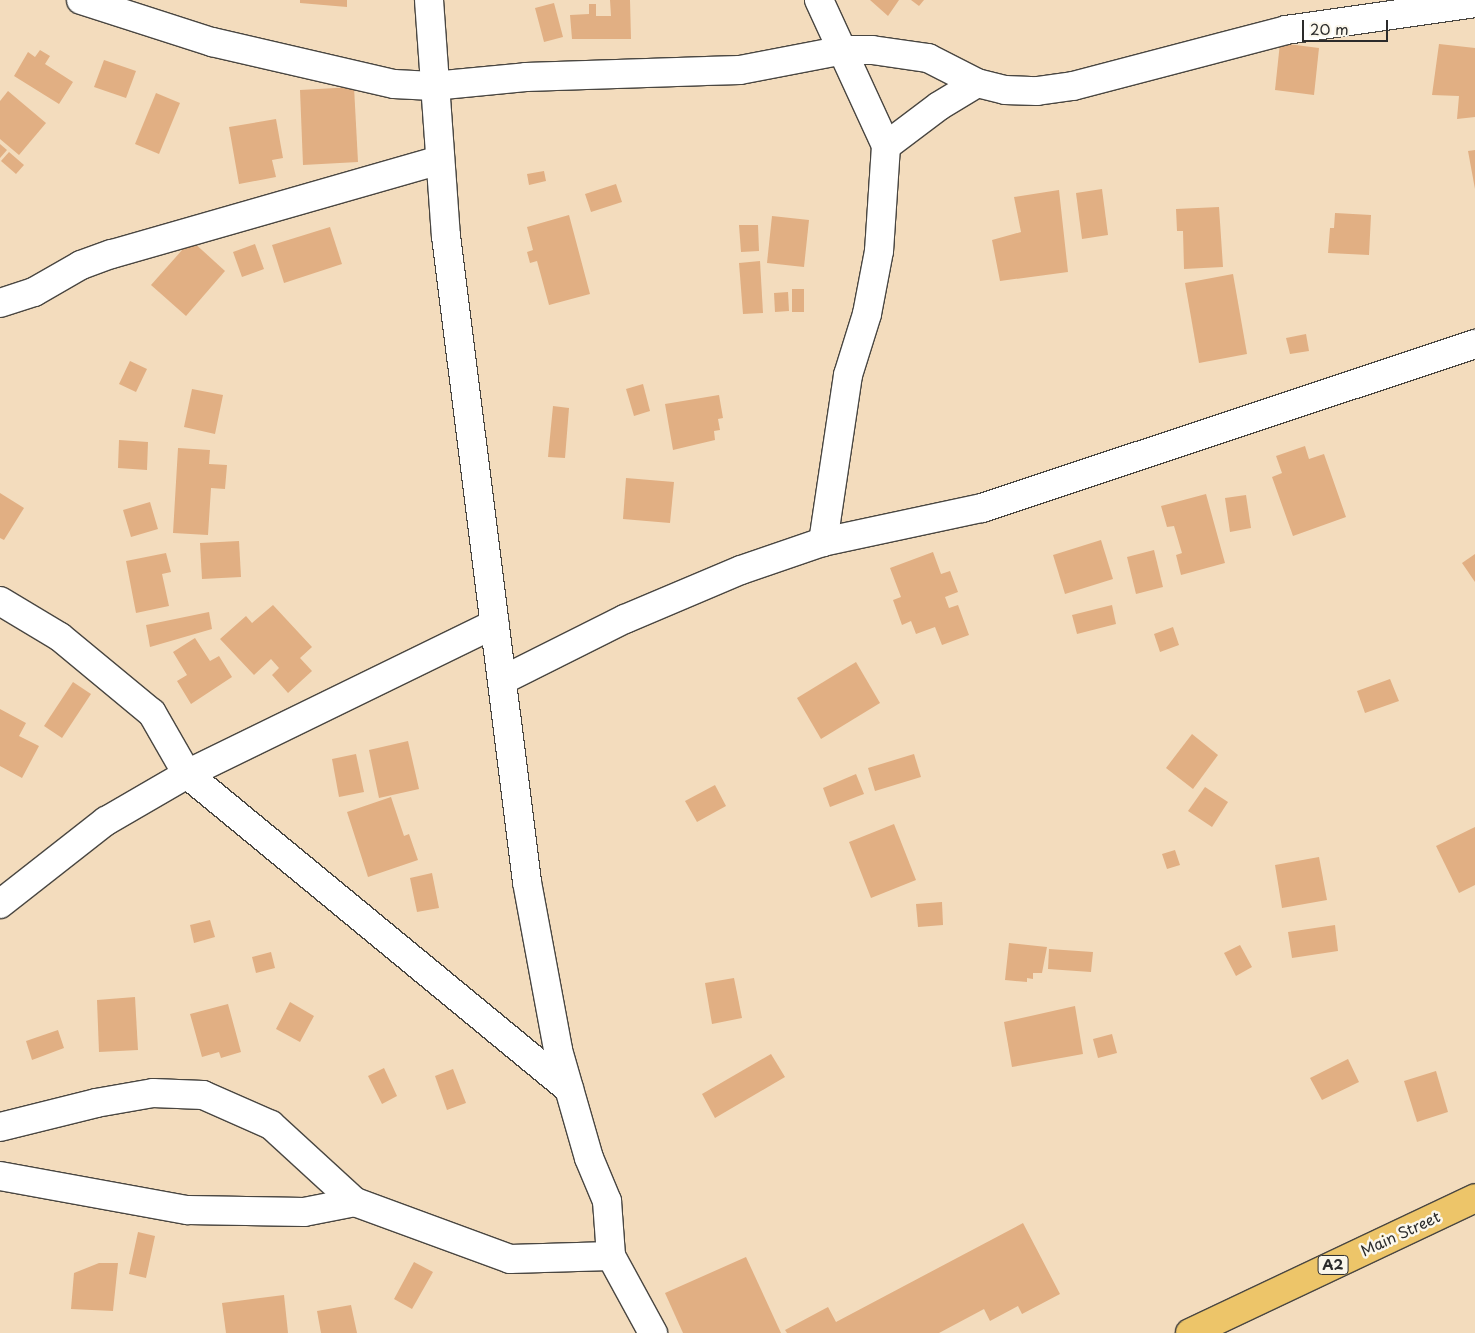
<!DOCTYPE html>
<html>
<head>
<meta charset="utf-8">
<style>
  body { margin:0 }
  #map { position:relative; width:1475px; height:1333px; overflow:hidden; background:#f3dcbd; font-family:"Playpen Sans",sans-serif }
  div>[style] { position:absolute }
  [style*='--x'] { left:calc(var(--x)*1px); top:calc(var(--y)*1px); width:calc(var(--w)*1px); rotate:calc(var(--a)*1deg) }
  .building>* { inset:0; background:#e1af83 }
  .roads { filter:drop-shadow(1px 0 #494641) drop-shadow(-1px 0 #494641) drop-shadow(0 1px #494641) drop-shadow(0 -1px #494641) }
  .minor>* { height:28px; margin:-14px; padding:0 14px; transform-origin:14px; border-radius:14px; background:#fff }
  .highway>* { height:28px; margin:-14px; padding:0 14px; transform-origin:14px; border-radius:14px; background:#edc569 }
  span { translate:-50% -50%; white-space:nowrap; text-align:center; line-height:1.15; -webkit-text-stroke:5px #fbf7ec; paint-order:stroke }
  .shield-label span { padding:1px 4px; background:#fbf7ec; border:1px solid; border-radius:4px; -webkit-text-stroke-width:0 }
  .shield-label { font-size:14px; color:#2b2b2b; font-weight:700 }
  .street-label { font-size:15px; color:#2b2b2b }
  .scale { position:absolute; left:1302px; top:20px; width:86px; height:22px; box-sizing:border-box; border:2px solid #2b2b2b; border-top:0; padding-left:6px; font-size:15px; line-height:18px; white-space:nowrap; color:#2b2b2b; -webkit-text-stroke:4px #fbf7ec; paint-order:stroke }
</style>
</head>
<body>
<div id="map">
  <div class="building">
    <div style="clip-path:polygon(300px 0,347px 0,347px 7px,300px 3px)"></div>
    <div style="clip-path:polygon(610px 0,630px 0,631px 39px,572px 39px,570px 15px,589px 14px,589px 4px,596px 4px,596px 16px,611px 16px)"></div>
    <div style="clip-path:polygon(870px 0,899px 0,888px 16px)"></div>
    <div style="clip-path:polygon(911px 0,924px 0,919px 6px)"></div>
    <div style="clip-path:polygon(554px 3px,563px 37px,544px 42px,535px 8px)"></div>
    <div style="clip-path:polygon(1280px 43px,1319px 48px,1314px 95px,1275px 90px)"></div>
    <div style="clip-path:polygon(1439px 44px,1475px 48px,1475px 117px,1457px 119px,1459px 96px,1432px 95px)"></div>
    <div style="clip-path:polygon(40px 50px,50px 56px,45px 64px,73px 82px,59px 104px,14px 76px,28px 52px,35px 57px)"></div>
    <div style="clip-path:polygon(104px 60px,136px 71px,126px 98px,94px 87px)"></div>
    <div style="clip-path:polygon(354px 87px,358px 162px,303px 165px,300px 90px)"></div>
    <div style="clip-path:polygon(8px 91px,46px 123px,19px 155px,0 139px,0 101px)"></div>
    <div style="clip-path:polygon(156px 93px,180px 103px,159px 154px,135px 144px)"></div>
    <div style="clip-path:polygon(276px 119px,283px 158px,272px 160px,276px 177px,239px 184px,229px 127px)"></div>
    <div style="clip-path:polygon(0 144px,7px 150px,0 158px)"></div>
    <div style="clip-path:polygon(1475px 150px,1475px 189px,1468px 151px)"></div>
    <div style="clip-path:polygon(9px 152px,24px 165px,16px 174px,1px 161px)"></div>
    <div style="clip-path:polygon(544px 171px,546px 181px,529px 185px,527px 174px)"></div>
    <div style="clip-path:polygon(616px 184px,622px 202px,591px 212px,585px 194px)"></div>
    <div style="clip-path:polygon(1102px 189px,1108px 235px,1082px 239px,1076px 193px)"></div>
    <div style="clip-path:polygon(1059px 190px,1068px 272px,1000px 281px,992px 240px,1021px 232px,1014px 197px)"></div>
    <div style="clip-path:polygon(1219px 207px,1223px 267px,1184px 269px,1183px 231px,1177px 231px,1176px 209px)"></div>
    <div style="clip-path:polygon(1335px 213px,1371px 215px,1369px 255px,1328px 253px,1330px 228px,1334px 228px)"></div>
    <div style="clip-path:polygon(569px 215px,590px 294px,549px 305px,537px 261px,530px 263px,527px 252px,533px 250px,527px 227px)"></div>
    <div style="clip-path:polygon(772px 216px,809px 220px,804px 267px,767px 263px)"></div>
    <div style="clip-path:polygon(739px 225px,758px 225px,759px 251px,741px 252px)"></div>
    <div style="clip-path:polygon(330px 227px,342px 264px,284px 283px,272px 245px)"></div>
    <div style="clip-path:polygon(191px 240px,225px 271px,186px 316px,151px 285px)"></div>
    <div style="clip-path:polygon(255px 244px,264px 269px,242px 277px,233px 252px)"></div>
    <div style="clip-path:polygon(760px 261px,763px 313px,743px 314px,739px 263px)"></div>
    <div style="clip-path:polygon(1233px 274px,1247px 354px,1199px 363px,1185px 283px)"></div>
    <div style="clip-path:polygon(792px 289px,804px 289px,804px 312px,792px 312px)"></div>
    <div style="clip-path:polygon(788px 292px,789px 311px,775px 312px,774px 293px)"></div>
    <div style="clip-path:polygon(1306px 334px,1309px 351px,1290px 354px,1286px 338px)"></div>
    <div style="clip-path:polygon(130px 361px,147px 369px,136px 392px,119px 384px)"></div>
    <div style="clip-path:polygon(643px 384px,650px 411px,634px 416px,626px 389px)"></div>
    <div style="clip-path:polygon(192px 389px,223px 395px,215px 434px,184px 427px)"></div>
    <div style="clip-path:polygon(719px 395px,723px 418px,718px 419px,720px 430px,714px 431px,715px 440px,673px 450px,665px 404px)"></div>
    <div style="clip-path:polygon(553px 406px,569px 408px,565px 458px,548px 457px)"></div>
    <div style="clip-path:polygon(119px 440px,148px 442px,147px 470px,118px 468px)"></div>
    <div style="clip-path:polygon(1305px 446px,1309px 459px,1324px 454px,1346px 517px,1293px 536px,1272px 477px,1282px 473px,1276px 456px)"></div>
    <div style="clip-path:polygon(178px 448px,210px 450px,209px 464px,227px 465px,225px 489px,211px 488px,208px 535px,173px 533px)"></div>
    <div style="clip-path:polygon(626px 478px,674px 482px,670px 523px,623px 519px)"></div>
    <div style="clip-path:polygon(0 493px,24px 508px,4px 540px,0 538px)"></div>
    <div style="clip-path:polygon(1206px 494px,1225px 563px,1181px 575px,1176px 555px,1182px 553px,1174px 526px,1167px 527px,1161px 506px)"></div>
    <div style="clip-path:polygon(1246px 495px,1251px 528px,1230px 532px,1225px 498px)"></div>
    <div style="clip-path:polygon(150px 502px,158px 529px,131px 537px,123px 510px)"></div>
    <div style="clip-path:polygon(1101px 540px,1113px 579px,1065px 594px,1053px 555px)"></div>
    <div style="clip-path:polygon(239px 541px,241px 577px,202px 579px,200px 543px)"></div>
    <div style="clip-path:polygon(1154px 550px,1163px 587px,1136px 594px,1127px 557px)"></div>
    <div style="clip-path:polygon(933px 552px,941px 574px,950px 571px,958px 592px,945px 597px,949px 608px,958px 605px,969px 635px,942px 645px,935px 627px,916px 634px,911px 621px,902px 625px,893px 600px,901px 597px,890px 568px)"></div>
    <div style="clip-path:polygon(166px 553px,171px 572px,162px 574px,169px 606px,136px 613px,126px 561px)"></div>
    <div style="clip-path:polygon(1475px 554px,1475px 582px,1462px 563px)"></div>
    <div style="clip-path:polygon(273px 605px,312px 647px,300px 658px,312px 671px,288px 693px,272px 675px,279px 668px,271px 659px,254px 675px,220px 639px,246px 616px,252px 623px)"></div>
    <div style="clip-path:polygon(1112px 605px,1116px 624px,1077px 634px,1072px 615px)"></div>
    <div style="clip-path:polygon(209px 612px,212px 629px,150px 647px,146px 625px)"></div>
    <div style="clip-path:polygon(1173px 627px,1179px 645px,1160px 652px,1154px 634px)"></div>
    <div style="clip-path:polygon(195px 638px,210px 661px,219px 656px,232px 677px,191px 704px,177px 681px,187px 675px,173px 652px)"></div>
    <div style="clip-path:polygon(856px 662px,880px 703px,821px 739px,797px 698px)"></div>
    <div style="clip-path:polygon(1390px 679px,1399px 701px,1365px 713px,1357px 691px)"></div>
    <div style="clip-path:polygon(73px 682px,91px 694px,62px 738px,44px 726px)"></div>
    <div style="clip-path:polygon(0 709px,26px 723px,19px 736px,39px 746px,22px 778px,0 766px)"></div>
    <div style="clip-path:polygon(1192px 734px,1218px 755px,1193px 789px,1166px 768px)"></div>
    <div style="clip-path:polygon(408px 741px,419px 789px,379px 798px,369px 750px)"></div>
    <div style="clip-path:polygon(356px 754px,364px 792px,339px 797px,332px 759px)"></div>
    <div style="clip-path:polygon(914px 754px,921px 777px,875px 791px,868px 768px)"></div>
    <div style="clip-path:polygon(856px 774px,864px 794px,830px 807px,823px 788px)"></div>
    <div style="clip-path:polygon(715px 785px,726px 806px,697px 822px,685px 801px)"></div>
    <div style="clip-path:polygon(1205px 787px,1228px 802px,1212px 827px,1188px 811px)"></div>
    <div style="clip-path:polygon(391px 797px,404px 836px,409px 834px,418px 860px,368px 877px,347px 812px)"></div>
    <div style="clip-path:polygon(894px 824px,916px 880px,871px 898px,849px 842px)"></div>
    <div style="clip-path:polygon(1475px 827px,1475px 885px,1459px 893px,1436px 846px)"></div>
    <div style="clip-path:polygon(1175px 850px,1180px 865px,1167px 869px,1162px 854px)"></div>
    <div style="clip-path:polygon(1319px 857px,1327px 900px,1282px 908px,1275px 865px)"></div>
    <div style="clip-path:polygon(432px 873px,439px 908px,417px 912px,410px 878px)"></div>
    <div style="clip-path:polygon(942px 902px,943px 925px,918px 927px,916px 904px)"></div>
    <div style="clip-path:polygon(210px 920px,215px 937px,194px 943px,190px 925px)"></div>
    <div style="clip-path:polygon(1335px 925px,1338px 951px,1292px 958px,1288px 932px)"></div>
    <div style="clip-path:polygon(1009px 943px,1047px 947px,1042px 973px,1033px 973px,1033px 979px,1027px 978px,1027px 982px,1005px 980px)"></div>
    <div style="clip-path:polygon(1240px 945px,1252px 967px,1236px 976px,1224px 953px)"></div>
    <div style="clip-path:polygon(1049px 949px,1093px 952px,1091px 972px,1048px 969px)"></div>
    <div style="clip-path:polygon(271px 952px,275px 968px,256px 973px,252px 957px)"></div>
    <div style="clip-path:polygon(734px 978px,742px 1018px,712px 1024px,705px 983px)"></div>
    <div style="clip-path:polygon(135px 997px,138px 1050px,99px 1052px,97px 1000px)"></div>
    <div style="clip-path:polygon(290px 1002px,314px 1016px,300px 1042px,276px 1029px)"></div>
    <div style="clip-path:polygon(228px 1004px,241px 1052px,221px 1058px,219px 1052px,202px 1057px,190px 1014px)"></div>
    <div style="clip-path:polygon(1075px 1006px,1083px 1054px,1012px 1067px,1004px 1022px)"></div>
    <div style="clip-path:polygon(58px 1030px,64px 1048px,32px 1060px,26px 1041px)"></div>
    <div style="clip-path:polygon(1112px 1034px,1117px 1053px,1098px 1058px,1093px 1039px)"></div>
    <div style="clip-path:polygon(771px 1054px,785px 1077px,715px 1118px,702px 1094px)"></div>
    <div style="clip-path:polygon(1348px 1059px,1359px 1082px,1322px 1100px,1310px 1078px)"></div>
    <div style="clip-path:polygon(384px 1068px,397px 1096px,382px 1104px,368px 1076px)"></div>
    <div style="clip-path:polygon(453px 1069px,466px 1103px,447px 1110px,435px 1076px)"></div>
    <div style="clip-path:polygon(1436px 1071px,1448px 1112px,1417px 1122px,1404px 1081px)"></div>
    <div style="clip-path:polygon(1023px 1223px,1060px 1294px,1022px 1314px,1018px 1306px,990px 1321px,984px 1309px,939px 1333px,787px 1333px,785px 1330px,828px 1307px,836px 1322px)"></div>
    <div style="clip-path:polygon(138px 1232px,155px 1236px,146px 1278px,129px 1274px)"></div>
    <div style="clip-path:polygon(746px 1257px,781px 1333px,683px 1333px,665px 1293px)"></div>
    <div style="clip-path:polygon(414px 1262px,433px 1272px,412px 1309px,394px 1299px)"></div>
    <div style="clip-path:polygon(99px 1263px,118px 1263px,113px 1311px,71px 1309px,74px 1273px)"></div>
    <div style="clip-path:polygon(284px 1295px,288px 1333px,226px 1333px,222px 1303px)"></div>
    <div style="clip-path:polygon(351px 1305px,357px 1333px,321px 1333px,317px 1311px)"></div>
  </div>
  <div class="roads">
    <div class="minor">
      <div style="--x:81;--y:0;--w:138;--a:17.8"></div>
      <div style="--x:212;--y:42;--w:187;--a:13"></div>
      <div style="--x:394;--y:84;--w:39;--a:3"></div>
      <div style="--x:433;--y:86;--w:93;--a:-5.5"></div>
      <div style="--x:526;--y:77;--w:214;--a:-1.9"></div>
      <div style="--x:740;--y:70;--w:106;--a:-10.9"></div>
      <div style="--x:844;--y:50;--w:28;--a:0"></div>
      <div style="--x:872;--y:50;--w:57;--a:8.1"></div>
      <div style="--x:928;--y:58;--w:55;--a:27"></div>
      <div style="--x:977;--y:83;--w:29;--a:14"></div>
      <div style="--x:1005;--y:90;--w:32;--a:2"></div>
      <div style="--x:1037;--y:91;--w:36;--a:-8"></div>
      <div style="--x:1073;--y:86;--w:220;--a:-14.7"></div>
      <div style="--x:1286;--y:30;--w:191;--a:-8.1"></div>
      <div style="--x:429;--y:0;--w:237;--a:85.9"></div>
      <div style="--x:446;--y:236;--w:651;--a:82.85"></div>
      <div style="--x:527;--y:882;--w:171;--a:79.5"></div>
      <div style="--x:558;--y:1050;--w:112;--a:74"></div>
      <div style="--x:589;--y:1158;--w:47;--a:67.3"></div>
      <div style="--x:607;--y:1201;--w:55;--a:85.8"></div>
      <div style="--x:611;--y:1256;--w:88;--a:61.4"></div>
      <div style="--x:819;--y:0;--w:161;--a:65.3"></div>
      <div style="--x:886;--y:146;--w:105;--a:93.8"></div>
      <div style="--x:879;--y:251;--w:64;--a:100.8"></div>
      <div style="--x:867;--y:314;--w:64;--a:107.3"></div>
      <div style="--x:848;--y:375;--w:169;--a:98.5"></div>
      <div style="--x:886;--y:146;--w:66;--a:-37"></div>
      <div style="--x:939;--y:106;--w:44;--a:-31.2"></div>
      <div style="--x:0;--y:303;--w:36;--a:-18"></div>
      <div style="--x:34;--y:292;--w:54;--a:-29.9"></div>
      <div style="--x:81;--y:265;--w:33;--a:-20"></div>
      <div style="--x:112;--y:254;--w:340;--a:-16"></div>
      <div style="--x:0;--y:601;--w:70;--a:31"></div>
      <div style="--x:60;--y:637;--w:119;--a:39.6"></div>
      <div style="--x:152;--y:713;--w:70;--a:60.2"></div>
      <div style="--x:187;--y:774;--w:495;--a:39.5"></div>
      <div style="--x:503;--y:680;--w:136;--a:-26.6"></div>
      <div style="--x:625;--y:619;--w:126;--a:-22.9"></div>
      <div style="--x:741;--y:570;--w:87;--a:-18.9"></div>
      <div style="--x:823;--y:542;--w:163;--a:-12.1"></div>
      <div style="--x:982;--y:508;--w:520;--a:-18.4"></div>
      <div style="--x:0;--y:904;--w:135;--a:-38.1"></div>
      <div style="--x:106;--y:821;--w:94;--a:-30.1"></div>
      <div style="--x:187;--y:774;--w:342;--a:-26"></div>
      <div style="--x:0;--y:1127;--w:99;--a:-14"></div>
      <div style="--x:96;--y:1103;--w:58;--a:-10"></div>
      <div style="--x:153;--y:1093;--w:50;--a:2.3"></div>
      <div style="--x:203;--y:1095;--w:74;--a:23.8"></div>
      <div style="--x:271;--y:1125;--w:114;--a:42.5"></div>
      <div style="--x:0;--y:1176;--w:191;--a:10.3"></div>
      <div style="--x:188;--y:1210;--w:116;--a:1"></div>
      <div style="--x:304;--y:1212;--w:52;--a:-11.1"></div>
      <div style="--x:355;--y:1202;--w:165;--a:20.2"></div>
      <div style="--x:510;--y:1259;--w:101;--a:-1.7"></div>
    </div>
    <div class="highway">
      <div style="--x:1190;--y:1333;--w:315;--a:-25.3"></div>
    </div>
  </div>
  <div class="shield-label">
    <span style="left:1333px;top:1265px">A2</span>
  </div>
  <div class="street-label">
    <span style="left:1400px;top:1233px;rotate:-25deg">Main Street</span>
  </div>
  <div class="scale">20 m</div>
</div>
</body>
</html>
